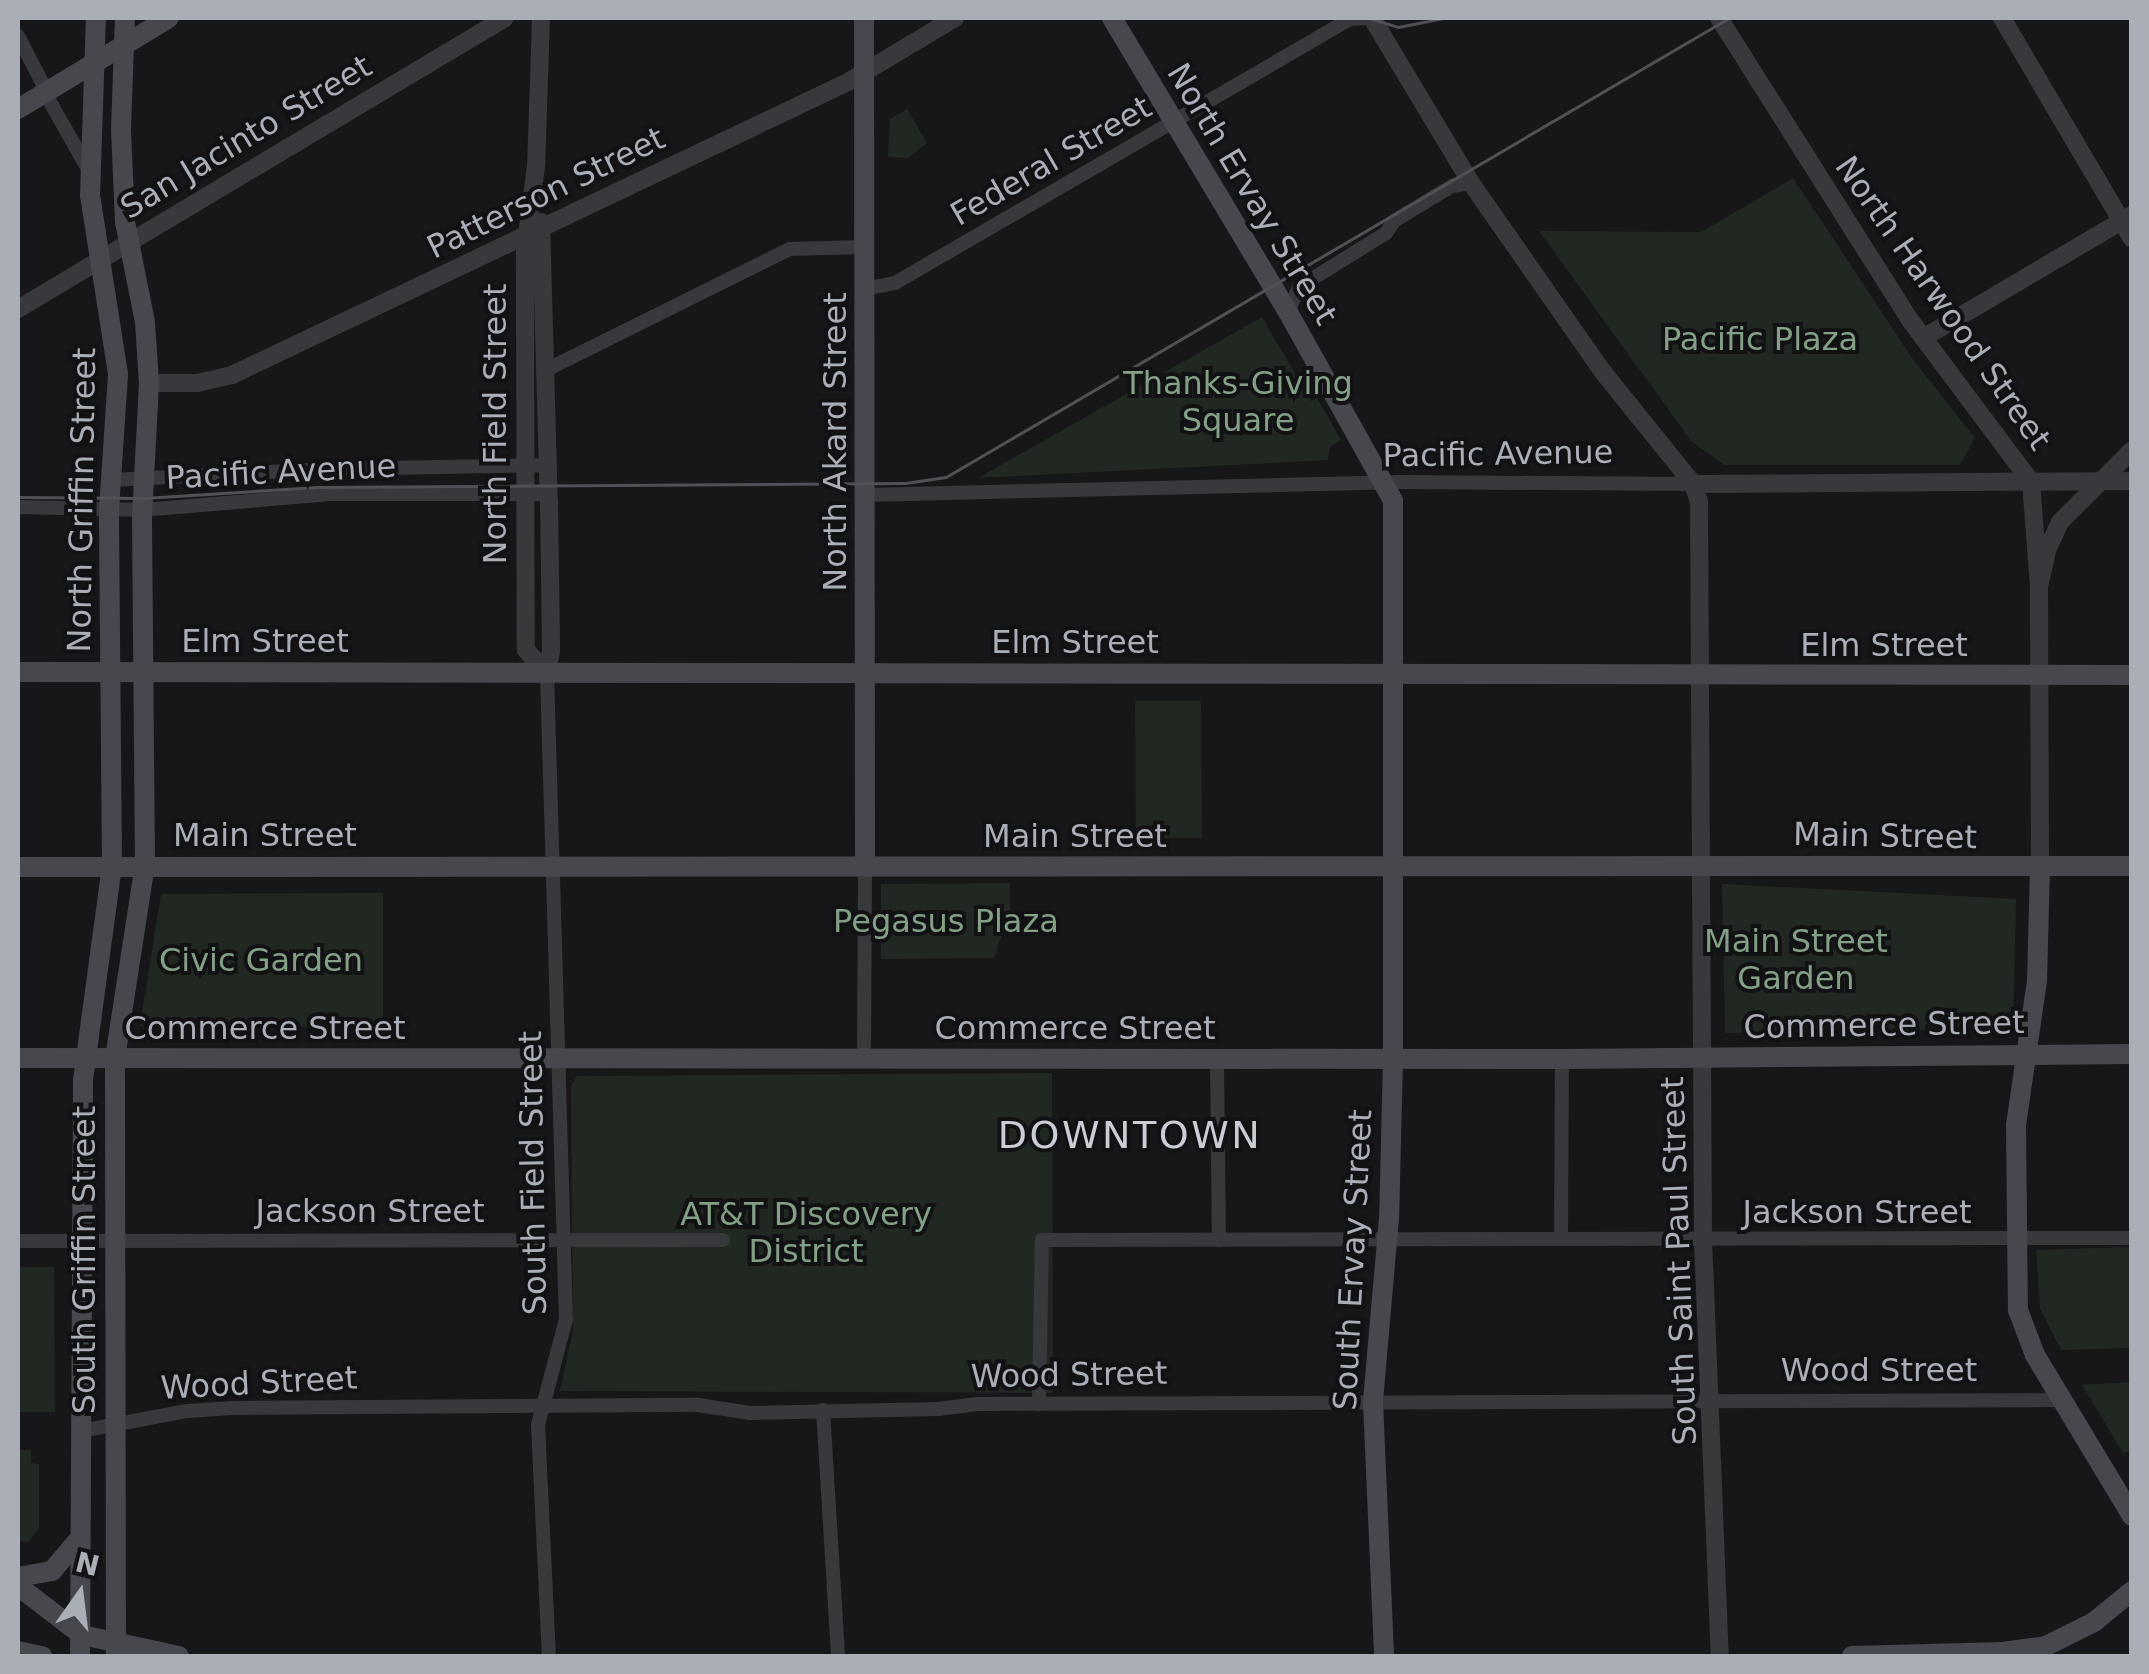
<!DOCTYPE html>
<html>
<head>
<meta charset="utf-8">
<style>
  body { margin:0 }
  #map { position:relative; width:2149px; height:1674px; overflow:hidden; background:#171719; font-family:"DejaVu Sans",sans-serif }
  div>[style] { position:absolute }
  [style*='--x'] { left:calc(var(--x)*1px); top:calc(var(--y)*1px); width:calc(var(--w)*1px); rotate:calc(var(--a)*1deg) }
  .green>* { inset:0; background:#212822 }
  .minor>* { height:14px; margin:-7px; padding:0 7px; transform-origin:7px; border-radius:7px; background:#38393d }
  .tertiary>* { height:18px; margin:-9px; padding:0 9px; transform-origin:9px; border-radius:9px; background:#38393d }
  .secondary>* { height:20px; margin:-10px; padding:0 10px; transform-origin:10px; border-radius:10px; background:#46484d }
  .tram>* { height:2.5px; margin:-1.25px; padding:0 1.25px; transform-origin:1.25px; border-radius:1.25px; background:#4f5156 }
  span { translate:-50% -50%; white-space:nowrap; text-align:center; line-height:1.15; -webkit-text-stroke:8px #121214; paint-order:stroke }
  .street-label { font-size:32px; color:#aaaeb7 }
  .park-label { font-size:32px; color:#83a086 }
  .quarter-label { font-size:38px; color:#cbcdd4; letter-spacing:2.5px }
  .frame { position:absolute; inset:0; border:20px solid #aaaeb7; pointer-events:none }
  .north { position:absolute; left:30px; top:1544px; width:100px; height:100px; -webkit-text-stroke:8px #121214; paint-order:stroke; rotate:14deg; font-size:28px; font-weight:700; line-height:40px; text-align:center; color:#aaaeb7 }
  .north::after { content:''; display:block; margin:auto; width:35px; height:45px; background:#aaaeb7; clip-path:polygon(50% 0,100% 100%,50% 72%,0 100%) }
</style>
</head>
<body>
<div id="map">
  <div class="green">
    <div style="clip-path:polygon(907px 109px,927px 143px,908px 158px,888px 157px,890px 119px)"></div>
    <div style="clip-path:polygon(1793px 178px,1914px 361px,1975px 438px,1960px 465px,1725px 465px,1692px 442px,1539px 231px,1701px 232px)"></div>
    <div style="clip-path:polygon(1262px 317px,1311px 401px,1317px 398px,1341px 440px,1330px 447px,1328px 460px,978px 478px)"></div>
    <div style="clip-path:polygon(1135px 701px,1201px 701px,1202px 838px,1136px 838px)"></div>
    <div style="clip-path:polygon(1010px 883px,1010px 910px,994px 958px,881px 959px,881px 884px)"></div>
    <div style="clip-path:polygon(1722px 884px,2016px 899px,2013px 1028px,1725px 1033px)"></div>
    <div style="clip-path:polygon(383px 893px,383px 1027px,140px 1026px,161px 894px)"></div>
    <div style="clip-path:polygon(1052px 1073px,1053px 1393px,560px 1391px,573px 1330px,571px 1086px,577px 1076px)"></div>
    <div style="clip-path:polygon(2131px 1247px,2131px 1348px,2061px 1350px,2040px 1309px,2036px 1250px)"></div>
    <div style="clip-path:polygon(18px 1267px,54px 1267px,55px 1412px,18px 1412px)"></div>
    <div style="clip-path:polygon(2131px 1382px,2131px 1450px,2123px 1453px,2082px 1385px)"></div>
    <div style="clip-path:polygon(18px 1450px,31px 1450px,31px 1463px,39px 1464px,39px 1528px,28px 1542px,18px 1540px)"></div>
  </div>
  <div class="minor">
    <div style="--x:18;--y:36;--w:63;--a:62.6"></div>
    <div style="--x:45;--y:93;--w:87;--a:60.5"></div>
    <div style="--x:864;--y:289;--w:32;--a:-11"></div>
    <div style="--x:895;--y:283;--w:526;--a:-30.12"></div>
    <div style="--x:1350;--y:19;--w:18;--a:-3"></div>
    <div style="--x:1288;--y:312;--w:27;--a:-66"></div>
    <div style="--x:1299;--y:287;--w:102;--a:-31.8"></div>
    <div style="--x:1386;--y:233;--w:14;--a:-56"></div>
    <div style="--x:1394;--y:221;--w:68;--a:-31.1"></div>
    <div style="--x:1452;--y:186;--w:19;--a:-9"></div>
    <div style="--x:546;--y:370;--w:272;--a:-26.4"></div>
    <div style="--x:790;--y:249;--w:73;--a:-1.6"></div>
    <div style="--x:111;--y:480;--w:216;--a:-2.9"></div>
    <div style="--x:327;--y:469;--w:221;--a:-1"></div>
    <div style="--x:866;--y:495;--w:534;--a:-1.39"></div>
    <div style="--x:1400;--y:482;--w:293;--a:0.4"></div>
    <div style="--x:18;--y:507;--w:124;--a:1.4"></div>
    <div style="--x:142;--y:510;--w:190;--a:-4.8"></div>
    <div style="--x:331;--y:494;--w:218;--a:0"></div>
    <div style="--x:547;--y:673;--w:646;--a:88.32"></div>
    <div style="--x:566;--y:1319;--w:110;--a:104.8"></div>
    <div style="--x:538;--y:1425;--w:231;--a:87.3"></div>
    <div style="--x:864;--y:1057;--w:192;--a:-89.7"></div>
    <div style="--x:1217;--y:1059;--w:181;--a:89.4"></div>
    <div style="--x:1561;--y:1238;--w:179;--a:-89.7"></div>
    <div style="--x:18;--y:1241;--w:705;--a:-0.08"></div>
    <div style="--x:1039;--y:1404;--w:164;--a:-89"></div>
    <div style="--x:1042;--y:1240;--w:1090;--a:-0.11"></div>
    <div style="--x:823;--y:1410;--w:246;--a:86.5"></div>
    <div style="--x:81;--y:1431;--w:108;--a:-10.7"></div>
    <div style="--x:187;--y:1411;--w:45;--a:-3.8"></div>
    <div style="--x:232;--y:1408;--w:466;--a:-0.4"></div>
    <div style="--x:698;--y:1405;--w:53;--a:8.7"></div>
    <div style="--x:750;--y:1413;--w:188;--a:-1.2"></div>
    <div style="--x:938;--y:1409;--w:40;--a:-7.1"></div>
    <div style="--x:978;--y:1404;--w:1083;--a:-0.21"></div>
  </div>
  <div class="tertiary">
    <div style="--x:541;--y:18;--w:148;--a:91.9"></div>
    <div style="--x:536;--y:166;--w:87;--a:97.3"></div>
    <div style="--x:525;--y:252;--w:398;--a:89.9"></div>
    <div style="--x:526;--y:650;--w:31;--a:48"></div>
    <div style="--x:1372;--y:18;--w:192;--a:59"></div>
    <div style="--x:1471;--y:183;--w:231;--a:55.1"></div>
    <div style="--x:1603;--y:372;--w:144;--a:51.2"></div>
    <div style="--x:1693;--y:484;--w:18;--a:71"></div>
    <div style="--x:1699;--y:501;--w:738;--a:89.69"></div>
    <div style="--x:1703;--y:1239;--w:417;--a:87.7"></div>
    <div style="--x:1719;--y:18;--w:357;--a:57.7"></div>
    <div style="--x:1910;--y:320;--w:202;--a:53.2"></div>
    <div style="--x:2031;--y:482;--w:104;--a:85.6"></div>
    <div style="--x:2002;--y:18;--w:256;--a:59.5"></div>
    <div style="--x:541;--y:222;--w:280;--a:88.4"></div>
    <div style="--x:549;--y:502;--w:149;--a:89.2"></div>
    <div style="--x:551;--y:651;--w:22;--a:100"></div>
    <div style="--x:18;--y:309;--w:567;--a:-30.86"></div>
    <div style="--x:1923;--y:338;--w:243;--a:-30.5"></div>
    <div style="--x:149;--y:383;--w:48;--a:0"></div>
    <div style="--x:197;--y:383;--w:36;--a:-13"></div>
    <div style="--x:232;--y:375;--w:682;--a:-25.44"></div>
    <div style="--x:848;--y:82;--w:125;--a:-30.9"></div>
    <div style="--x:1693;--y:484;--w:439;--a:-0.4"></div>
    <div style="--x:2040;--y:867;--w:281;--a:-90.2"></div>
    <div style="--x:2039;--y:586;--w:39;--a:-77"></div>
    <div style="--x:2048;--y:548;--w:29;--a:-65"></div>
    <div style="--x:2060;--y:522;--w:102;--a:-45"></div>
  </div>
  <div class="secondary">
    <div style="--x:864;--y:18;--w:847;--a:89.93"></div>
    <div style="--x:1112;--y:18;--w:343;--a:59.1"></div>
    <div style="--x:1288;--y:312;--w:216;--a:60.9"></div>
    <div style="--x:1393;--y:501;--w:558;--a:90"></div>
    <div style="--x:1393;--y:1059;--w:159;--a:91.4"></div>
    <div style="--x:1389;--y:1218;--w:185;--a:95"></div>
    <div style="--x:1373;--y:1402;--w:254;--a:87.5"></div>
    <div style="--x:18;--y:109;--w:176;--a:-31.1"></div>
    <div style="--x:18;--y:672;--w:2114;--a:0.08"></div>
    <div style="--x:18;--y:867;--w:2114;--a:-0.03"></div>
    <div style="--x:2040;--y:867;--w:114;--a:91.5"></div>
    <div style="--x:2037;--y:981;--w:146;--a:98.3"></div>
    <div style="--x:2016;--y:1125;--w:185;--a:89.4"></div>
    <div style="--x:2018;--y:1310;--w:48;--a:69.3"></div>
    <div style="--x:2035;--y:1355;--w:188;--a:58.9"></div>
    <div style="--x:18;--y:1058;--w:1544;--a:0.04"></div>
    <div style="--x:1562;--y:1059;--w:570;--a:-0.5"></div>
    <div style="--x:18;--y:1577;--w:35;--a:-10"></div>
    <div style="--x:52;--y:1571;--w:43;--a:-49.7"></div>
    <div style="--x:18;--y:1586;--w:81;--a:37.4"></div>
    <div style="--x:82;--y:1635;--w:99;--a:12.2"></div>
    <div style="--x:18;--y:1651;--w:25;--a:12"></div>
    <div style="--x:80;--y:1656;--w:576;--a:-89.7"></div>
    <div style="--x:83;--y:1080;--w:216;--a:-82.3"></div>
    <div style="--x:112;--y:866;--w:356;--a:-90.5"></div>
    <div style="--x:109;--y:510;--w:136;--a:-86.2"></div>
    <div style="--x:118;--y:374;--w:180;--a:-98.9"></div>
    <div style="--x:90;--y:196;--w:178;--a:-88.1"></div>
    <div style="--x:116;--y:1656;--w:598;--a:-90.1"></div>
    <div style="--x:115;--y:1058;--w:195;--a:-81.2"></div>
    <div style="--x:145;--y:865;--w:348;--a:-90.5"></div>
    <div style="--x:142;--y:517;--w:134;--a:-87"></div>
    <div style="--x:149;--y:383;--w:61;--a:-93.8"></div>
    <div style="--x:145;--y:322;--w:102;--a:-101.3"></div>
    <div style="--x:125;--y:222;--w:92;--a:-92.5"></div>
    <div style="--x:121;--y:130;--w:112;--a:-88"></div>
    <div style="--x:1852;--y:1656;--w:151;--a:-1.5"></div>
    <div style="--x:2003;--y:1652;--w:43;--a:-7.9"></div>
    <div style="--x:2046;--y:1646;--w:54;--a:-26.6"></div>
    <div style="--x:2094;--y:1622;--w:49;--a:-39.2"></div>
  </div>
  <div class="tram">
    <div style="--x:1369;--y:18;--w:30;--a:17"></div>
    <div style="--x:1398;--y:27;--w:47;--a:-11.1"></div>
    <div style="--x:18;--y:497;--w:126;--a:0.5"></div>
    <div style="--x:144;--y:498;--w:177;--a:-3.6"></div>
    <div style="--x:321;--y:487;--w:584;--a:-0.39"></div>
    <div style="--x:905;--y:483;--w:41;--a:-8.3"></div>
    <div style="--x:946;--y:477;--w:908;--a:-30.38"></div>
  </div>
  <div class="street-label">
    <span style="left:246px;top:137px;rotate:-31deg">San Jacinto Street</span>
    <span style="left:1051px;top:161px;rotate:-30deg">Federal Street</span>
    <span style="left:546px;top:193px;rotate:-26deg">Patterson Street</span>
    <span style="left:1252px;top:194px;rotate:59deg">North Ervay Street</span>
    <span style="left:1943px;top:303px;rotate:55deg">North Harwood Street</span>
    <span style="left:495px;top:424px;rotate:-90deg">North Field Street</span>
    <span style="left:835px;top:442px;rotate:-90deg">North Akard Street</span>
    <span style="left:1498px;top:454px;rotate:-1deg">Pacific Avenue</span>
    <span style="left:281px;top:472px;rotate:-3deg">Pacific Avenue</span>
    <span style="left:82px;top:500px;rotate:-89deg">North Griffin Street</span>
    <span style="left:265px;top:641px">Elm Street</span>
    <span style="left:1075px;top:642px">Elm Street</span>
    <span style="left:1884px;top:645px">Elm Street</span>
    <span style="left:265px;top:835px">Main Street</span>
    <span style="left:1075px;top:836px">Main Street</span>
    <span style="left:1885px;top:836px;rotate:1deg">Main Street</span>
    <span style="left:1884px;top:1025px;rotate:-1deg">Commerce Street</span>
    <span style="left:265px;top:1028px">Commerce Street</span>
    <span style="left:1075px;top:1028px">Commerce Street</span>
    <span style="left:533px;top:1173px;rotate:-91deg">South Field Street</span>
    <span style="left:370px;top:1211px">Jackson Street</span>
    <span style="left:1857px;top:1212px">Jackson Street</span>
    <span style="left:84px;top:1260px;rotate:-90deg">South Griffin Street</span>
    <span style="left:1353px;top:1260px;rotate:-87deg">South Ervay Street</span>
    <span style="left:1679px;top:1261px;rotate:-92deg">South Saint Paul Street</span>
    <span style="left:1879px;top:1370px">Wood Street</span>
    <span style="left:1069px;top:1375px;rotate:-1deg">Wood Street</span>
    <span style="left:259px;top:1383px;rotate:-3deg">Wood Street</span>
  </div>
  <div class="park-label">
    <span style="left:1760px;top:339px">Pacific Plaza</span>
    <span style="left:1238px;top:402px">Thanks-Giving<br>Square</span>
    <span style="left:946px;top:921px">Pegasus Plaza</span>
    <span style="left:1796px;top:960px">Main Street<br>Garden</span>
    <span style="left:261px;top:960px">Civic Garden</span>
    <span style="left:806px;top:1233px">AT&amp;T Discovery<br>District</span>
  </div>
  <div class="quarter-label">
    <span style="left:1130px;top:1136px">DOWNTOWN</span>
  </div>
  <div class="frame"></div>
  <div class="north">N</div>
</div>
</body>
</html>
